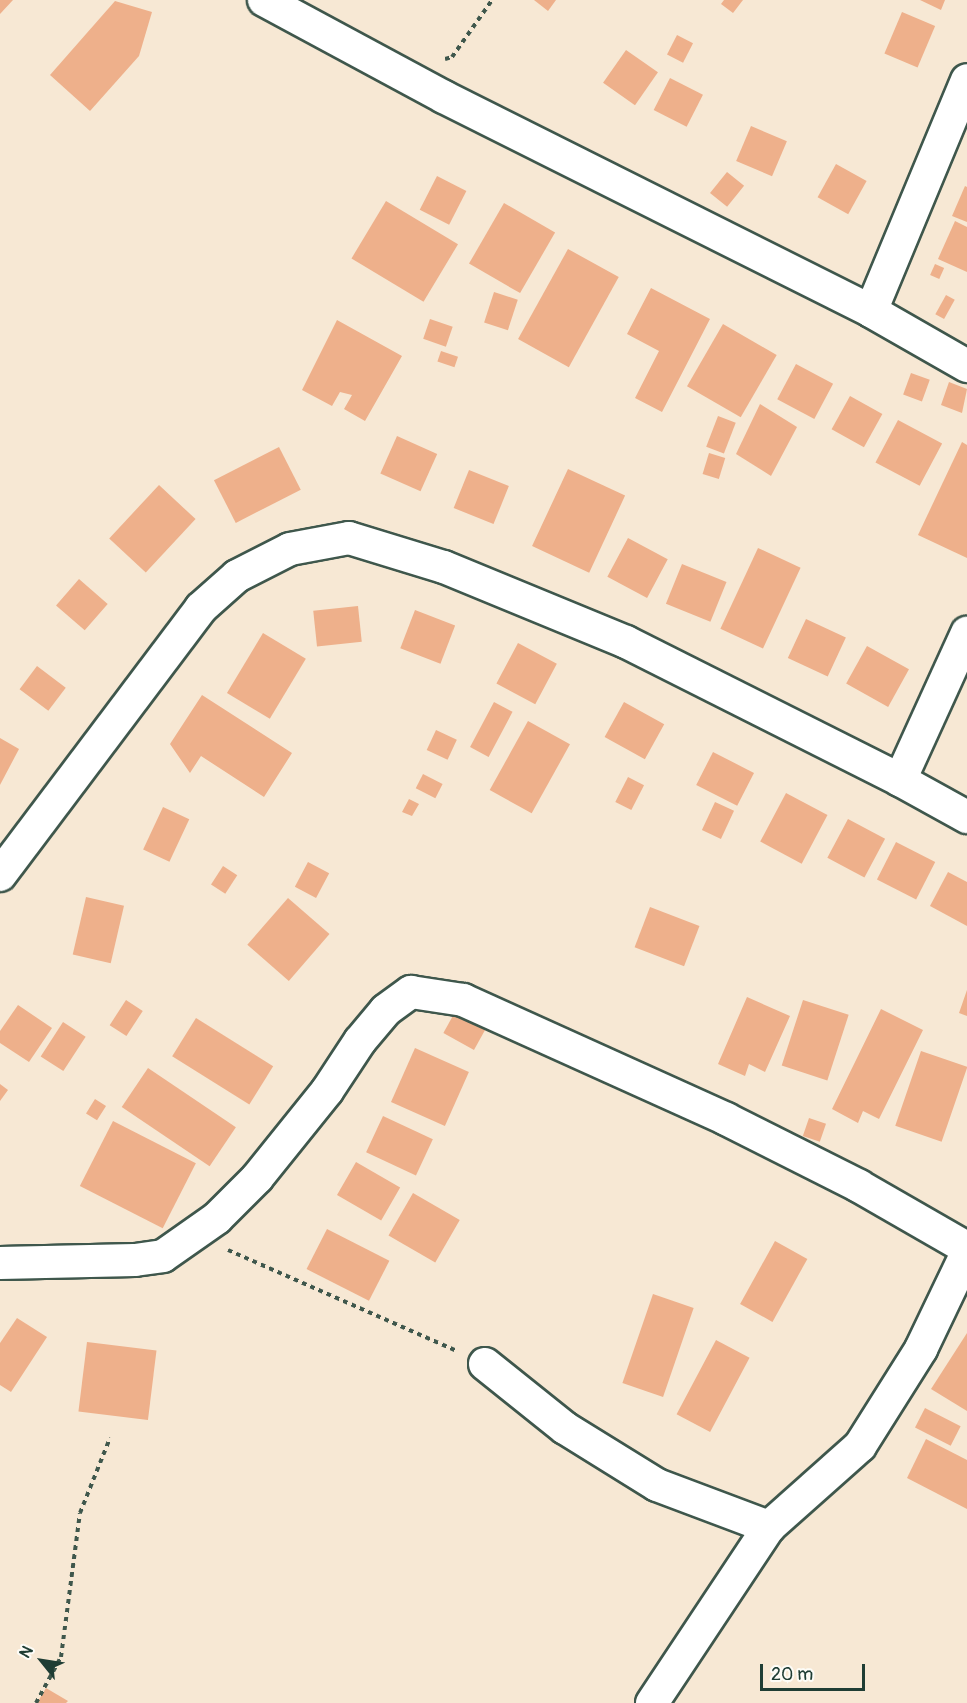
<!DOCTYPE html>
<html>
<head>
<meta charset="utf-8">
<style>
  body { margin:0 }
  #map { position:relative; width:967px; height:1703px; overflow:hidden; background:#f7e8d4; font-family:Pangolin,sans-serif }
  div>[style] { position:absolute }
  .building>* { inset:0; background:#eeb08b; transform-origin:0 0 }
  .path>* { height:4px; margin-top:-2px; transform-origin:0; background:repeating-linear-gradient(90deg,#3f574c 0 4.5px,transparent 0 9px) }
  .roads { filter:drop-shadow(2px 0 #3f574c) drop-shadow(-2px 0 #3f574c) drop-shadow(0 2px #3f574c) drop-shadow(0 -2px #3f574c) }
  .street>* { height:32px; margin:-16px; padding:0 16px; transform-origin:16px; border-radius:16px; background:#fff }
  span { translate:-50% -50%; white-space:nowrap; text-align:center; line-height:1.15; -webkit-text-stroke:5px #fdfcf7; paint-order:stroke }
  .north { position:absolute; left:12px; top:1631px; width:60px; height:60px; -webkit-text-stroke:4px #fdfcf7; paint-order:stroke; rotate:300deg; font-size:16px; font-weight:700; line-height:24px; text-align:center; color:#1f3d34 }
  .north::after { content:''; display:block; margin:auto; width:21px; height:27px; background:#1f3d34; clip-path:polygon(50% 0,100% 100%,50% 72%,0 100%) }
  .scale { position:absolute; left:760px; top:1664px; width:105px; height:27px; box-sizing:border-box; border:3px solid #1f3d34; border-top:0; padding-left:8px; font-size:18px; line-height:21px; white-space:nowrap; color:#1f3d34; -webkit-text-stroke:4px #fdfcf7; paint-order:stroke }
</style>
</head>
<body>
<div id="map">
  <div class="building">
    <i style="clip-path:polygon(0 0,13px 0,0 14px)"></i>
    <i style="clip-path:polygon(534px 0,556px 0,548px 11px)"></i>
    <i style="clip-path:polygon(724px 0,743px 0,733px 13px,721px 4px)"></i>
    <i style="clip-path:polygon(920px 0,945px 0,941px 10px)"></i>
    <i style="clip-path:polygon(115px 1px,152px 12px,139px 56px,90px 111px,50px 75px)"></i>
    <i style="left:902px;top:12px;width:36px;height:45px;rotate:23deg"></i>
    <i style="left:677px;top:35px;width:18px;height:22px;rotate:27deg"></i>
    <i style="left:626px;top:50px;width:39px;height:40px;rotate:35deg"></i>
    <i style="left:670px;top:78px;width:37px;height:36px;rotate:27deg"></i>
    <i style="left:751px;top:126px;width:39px;height:38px;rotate:23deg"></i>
    <i style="left:836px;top:164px;width:35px;height:38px;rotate:29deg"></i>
    <i style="left:727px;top:172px;width:22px;height:27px;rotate:39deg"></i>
    <i style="left:437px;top:176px;width:33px;height:38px;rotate:27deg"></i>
    <i style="clip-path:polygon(965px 186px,967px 187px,967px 222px,952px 216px)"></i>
    <i style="left:386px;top:201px;width:84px;height:67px;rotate:31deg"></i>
    <i style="left:504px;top:203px;width:59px;height:70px;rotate:30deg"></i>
    <i style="clip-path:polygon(955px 221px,967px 227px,967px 272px,938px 259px)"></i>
    <i style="left:568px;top:249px;width:58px;height:103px;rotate:29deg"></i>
    <i style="left:935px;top:264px;width:10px;height:12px;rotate:24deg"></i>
    <i style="clip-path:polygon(651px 288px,710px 319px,662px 412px,635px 398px,659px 351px,627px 334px)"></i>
    <i style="left:494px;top:292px;width:25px;height:32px;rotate:18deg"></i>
    <i style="left:946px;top:295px;width:10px;height:22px;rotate:29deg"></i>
    <i style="left:430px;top:319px;width:24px;height:21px;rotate:19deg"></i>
    <i style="clip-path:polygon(337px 320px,402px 356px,365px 421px,344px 409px,352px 395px,340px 392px,332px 406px,302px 390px)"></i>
    <i style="left:723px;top:324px;width:62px;height:72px;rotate:30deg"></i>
    <i style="left:441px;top:351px;width:18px;height:11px;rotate:19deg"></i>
    <i style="left:796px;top:364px;width:42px;height:40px;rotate:28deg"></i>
    <i style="left:911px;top:373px;width:20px;height:23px;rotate:20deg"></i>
    <i style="clip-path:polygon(949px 382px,967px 389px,962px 413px,941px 405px)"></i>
    <i style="left:850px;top:396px;width:37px;height:38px;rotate:29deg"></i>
    <i style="clip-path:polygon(760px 404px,797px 427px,771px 476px,736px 454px)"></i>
    <i style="left:718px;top:416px;width:19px;height:33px;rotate:21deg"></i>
    <i style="left:898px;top:420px;width:50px;height:48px;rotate:28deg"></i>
    <i style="left:397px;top:436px;width:44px;height:41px;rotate:24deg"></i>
    <i style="clip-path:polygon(962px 442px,967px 445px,967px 558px,918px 535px)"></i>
    <i style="left:279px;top:447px;width:48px;height:73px;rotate:63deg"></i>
    <i style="left:709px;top:453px;width:17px;height:22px;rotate:17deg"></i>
    <i style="left:568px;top:469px;width:63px;height:85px;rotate:25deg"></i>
    <i style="left:469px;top:470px;width:43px;height:41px;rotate:22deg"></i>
    <i style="left:159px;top:485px;width:50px;height:73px;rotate:43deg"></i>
    <i style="left:628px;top:538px;width:45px;height:44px;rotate:28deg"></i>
    <i style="left:758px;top:548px;width:47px;height:89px;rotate:25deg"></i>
    <i style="left:682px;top:564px;width:48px;height:43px;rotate:22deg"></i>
    <i style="left:79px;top:579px;width:38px;height:35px;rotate:41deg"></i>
    <i style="left:358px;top:606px;width:36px;height:45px;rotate:84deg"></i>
    <i style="left:415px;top:610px;width:43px;height:41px;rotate:21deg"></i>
    <i style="left:806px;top:619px;width:44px;height:43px;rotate:25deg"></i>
    <i style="left:263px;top:633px;width:50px;height:70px;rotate:31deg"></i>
    <i style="left:518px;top:643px;width:44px;height:46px;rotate:28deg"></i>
    <i style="left:867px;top:646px;width:48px;height:43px;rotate:29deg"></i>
    <i style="left:37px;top:666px;width:36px;height:29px;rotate:37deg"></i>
    <i style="clip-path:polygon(202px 695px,292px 753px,264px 797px,201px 756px,190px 773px,170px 744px)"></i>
    <i style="left:494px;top:702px;width:21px;height:51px;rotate:28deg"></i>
    <i style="left:624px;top:702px;width:46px;height:40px;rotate:29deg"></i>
    <i style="left:528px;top:721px;width:48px;height:79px;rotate:29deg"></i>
    <i style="left:436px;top:730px;width:23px;height:22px;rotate:25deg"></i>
    <i style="clip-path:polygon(0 738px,19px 749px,0 785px)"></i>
    <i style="left:713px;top:752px;width:46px;height:37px;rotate:27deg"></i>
    <i style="left:423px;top:774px;width:22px;height:16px;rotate:27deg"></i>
    <i style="left:628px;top:777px;width:18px;height:28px;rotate:27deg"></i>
    <i style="left:786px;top:793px;width:47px;height:55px;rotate:28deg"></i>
    <i style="clip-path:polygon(409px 799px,419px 804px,412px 816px,402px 812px)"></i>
    <i style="left:715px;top:802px;width:21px;height:31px;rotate:25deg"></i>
    <i style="left:163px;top:807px;width:29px;height:47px;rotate:25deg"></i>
    <i style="left:848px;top:819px;width:42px;height:44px;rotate:28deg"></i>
    <i style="left:896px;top:842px;width:44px;height:42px;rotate:27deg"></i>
    <i style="left:308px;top:862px;width:24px;height:28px;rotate:28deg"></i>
    <i style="left:223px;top:866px;width:17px;height:22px;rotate:33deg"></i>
    <i style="clip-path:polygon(948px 872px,967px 882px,967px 926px,930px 906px)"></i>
    <i style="left:86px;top:897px;width:39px;height:59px;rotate:13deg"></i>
    <i style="left:288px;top:898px;width:55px;height:62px;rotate:41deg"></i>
    <i style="left:650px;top:907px;width:53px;height:43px;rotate:21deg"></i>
    <i style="clip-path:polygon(967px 990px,967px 1016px,959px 1013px)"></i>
    <i style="clip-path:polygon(747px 997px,790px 1016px,765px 1072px,749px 1064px,745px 1076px,718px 1064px)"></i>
    <i style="left:126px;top:1000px;width:20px;height:30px;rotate:33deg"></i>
    <i style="left:803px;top:1000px;width:48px;height:69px;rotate:18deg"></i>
    <i style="clip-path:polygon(18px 1005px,52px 1028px,29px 1062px,0 1043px,0 1031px)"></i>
    <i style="clip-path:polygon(881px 1009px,923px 1030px,879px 1119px,863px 1111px,858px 1123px,832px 1109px)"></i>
    <i style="left:455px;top:1012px;width:35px;height:24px;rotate:29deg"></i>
    <i style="left:196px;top:1018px;width:91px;height:45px;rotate:32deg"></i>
    <i style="left:63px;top:1022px;width:27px;height:41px;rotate:33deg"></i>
    <i style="left:415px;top:1048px;width:59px;height:59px;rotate:24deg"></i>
    <i style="left:921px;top:1051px;width:49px;height:79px;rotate:19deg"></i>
    <i style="left:148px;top:1068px;width:106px;height:47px;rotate:34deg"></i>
    <i style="clip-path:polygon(0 1084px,8px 1090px,0 1101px)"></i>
    <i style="left:95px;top:1099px;width:13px;height:17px;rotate:32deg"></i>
    <i style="left:383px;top:1116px;width:55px;height:40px;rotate:25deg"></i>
    <i style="left:809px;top:1118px;width:18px;height:19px;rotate:19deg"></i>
    <i style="left:113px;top:1121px;width:93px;height:73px;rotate:27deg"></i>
    <i style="left:356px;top:1162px;width:51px;height:38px;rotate:30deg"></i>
    <i style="left:413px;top:1193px;width:54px;height:49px;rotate:30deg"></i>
    <i style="left:327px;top:1229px;width:70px;height:45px;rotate:27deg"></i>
    <i style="left:775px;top:1241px;width:37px;height:72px;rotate:29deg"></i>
    <i style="left:653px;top:1294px;width:43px;height:94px;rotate:19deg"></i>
    <i style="clip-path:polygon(17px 1318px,47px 1337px,11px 1392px,0 1385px,0 1343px)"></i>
    <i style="clip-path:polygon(967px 1333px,967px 1411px,931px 1389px)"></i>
    <i style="left:716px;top:1340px;width:38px;height:84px;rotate:28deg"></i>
    <i style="left:87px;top:1342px;width:70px;height:70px;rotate:7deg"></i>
    <i style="left:925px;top:1408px;width:40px;height:22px;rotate:27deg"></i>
    <i style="clip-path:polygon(926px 1439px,967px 1460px,967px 1509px,907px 1478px)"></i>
    <i style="clip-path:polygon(46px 1688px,68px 1701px,66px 1703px,37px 1703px)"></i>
  </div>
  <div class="path">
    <i style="left:445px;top:59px;width:7px;rotate:-16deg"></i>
    <i style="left:452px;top:57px;width:70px;rotate:-54.9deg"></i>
    <i style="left:228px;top:1250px;width:248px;rotate:23.8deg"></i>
    <i style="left:36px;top:1703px;width:52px;rotate:-61.5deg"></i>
    <i style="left:61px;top:1657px;width:145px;rotate:-82.5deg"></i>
    <i style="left:80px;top:1513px;width:81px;rotate:-68.2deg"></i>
  </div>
  <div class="roads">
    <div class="street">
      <i style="left:264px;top:0;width:204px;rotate:28.3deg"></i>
      <i style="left:444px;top:97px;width:478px;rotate:26.6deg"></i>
      <i style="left:871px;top:311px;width:111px;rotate:29.8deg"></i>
      <i style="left:871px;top:311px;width:250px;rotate:-67.4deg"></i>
      <i style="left:900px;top:780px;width:162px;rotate:-65.5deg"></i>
      <i style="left:0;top:875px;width:334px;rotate:-53deg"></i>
      <i style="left:201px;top:608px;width:48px;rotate:-41.6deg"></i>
      <i style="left:237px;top:576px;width:59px;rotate:-27deg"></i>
      <i style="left:290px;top:549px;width:60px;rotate:-10.6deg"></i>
      <i style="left:349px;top:538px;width:99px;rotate:17deg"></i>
      <i style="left:444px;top:567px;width:197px;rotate:22.4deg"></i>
      <i style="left:626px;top:642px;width:307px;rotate:26.7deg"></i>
      <i style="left:900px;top:780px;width:77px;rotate:28.9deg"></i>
      <i style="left:0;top:1263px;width:135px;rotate:-1.3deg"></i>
      <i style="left:135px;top:1260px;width:28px;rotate:-8deg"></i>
      <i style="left:163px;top:1256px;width:66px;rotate:-35.1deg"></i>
      <i style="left:217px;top:1218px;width:57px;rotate:-45deg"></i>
      <i style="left:257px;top:1178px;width:112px;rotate:-51.2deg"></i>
      <i style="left:327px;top:1091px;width:60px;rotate:-56.6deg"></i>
      <i style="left:360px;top:1041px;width:40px;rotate:-50deg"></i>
      <i style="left:386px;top:1010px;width:31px;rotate:-36deg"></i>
      <i style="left:411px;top:992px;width:53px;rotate:8.7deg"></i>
      <i style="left:463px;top:1000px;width:289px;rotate:24.3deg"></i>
      <i style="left:726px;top:1119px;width:149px;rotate:26.7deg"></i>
      <i style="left:859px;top:1186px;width:125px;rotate:29.9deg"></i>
      <i style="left:485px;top:1364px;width:102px;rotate:38.7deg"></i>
      <i style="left:565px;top:1428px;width:108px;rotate:31.8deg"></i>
      <i style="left:657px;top:1485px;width:120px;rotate:20.6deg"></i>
      <i style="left:652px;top:1703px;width:211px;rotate:-56.4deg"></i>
      <i style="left:769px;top:1527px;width:122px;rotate:-41.7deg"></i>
      <i style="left:860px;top:1446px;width:115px;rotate:-57.8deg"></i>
      <i style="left:921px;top:1349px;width:106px;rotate:-64.4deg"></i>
    </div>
  </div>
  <div class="north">N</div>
  <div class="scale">20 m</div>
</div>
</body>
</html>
